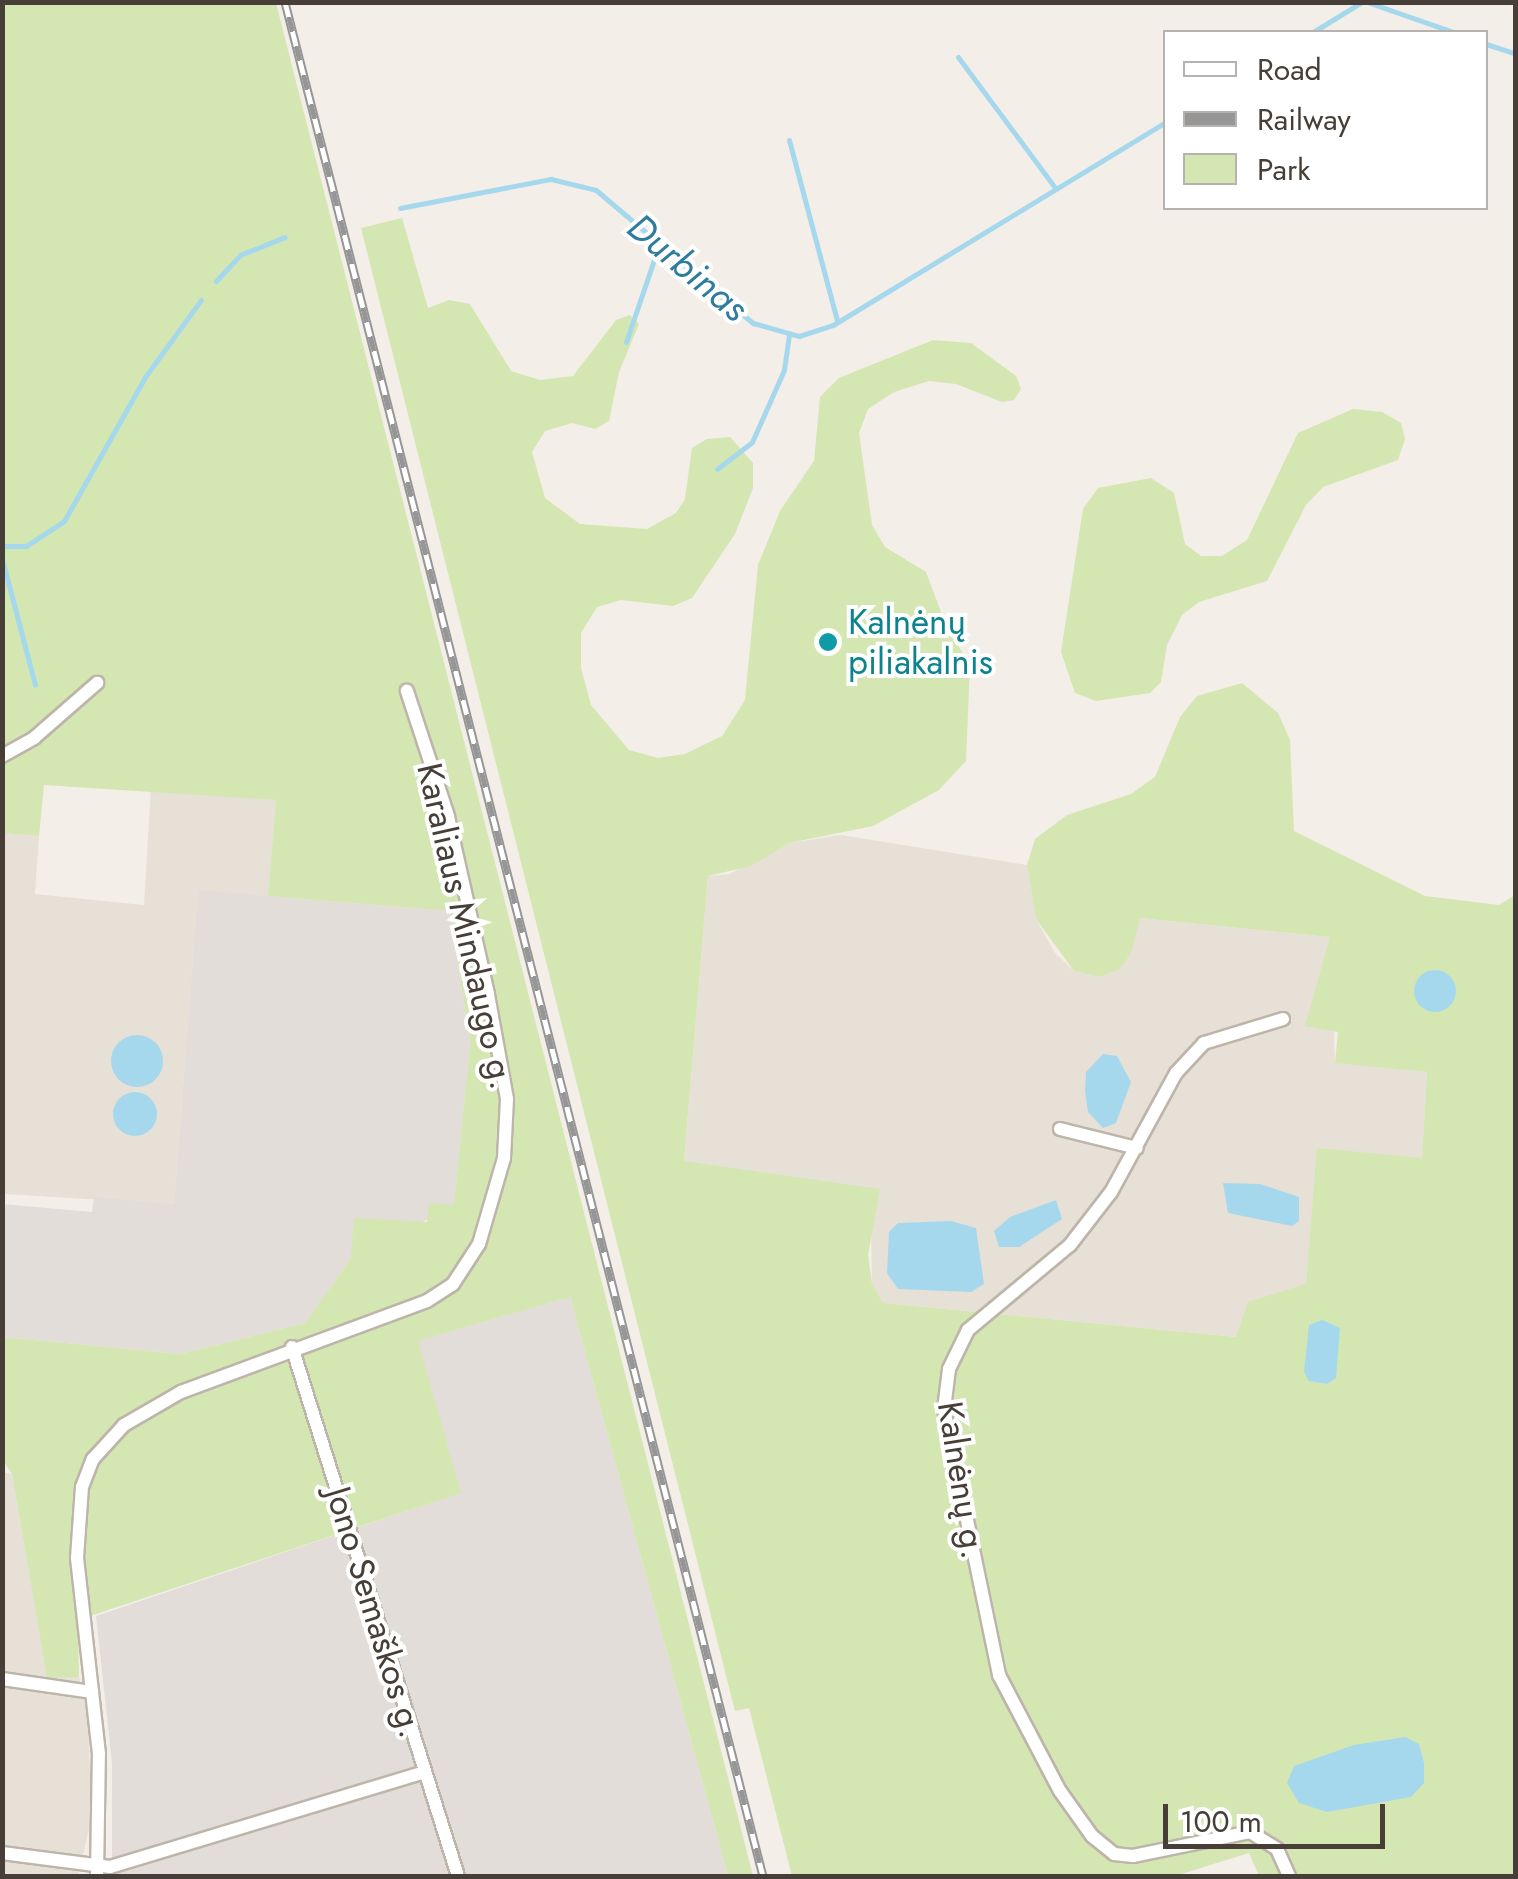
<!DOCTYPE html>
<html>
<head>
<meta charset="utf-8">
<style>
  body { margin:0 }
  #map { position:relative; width:1518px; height:1879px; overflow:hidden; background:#f3eee8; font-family:Jost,sans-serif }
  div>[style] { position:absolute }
  .residential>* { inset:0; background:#e7e0d6 }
  .industrial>* { inset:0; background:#e2ddd9 }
  .green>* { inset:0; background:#d4e6b2 }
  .water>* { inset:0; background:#a6d8ed }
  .round { border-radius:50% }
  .stream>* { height:5px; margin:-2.5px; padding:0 2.5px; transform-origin:2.5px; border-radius:2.5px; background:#a6d8ed }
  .roads { filter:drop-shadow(2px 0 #beb5aa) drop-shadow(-2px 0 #beb5aa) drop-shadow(0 2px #beb5aa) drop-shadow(0 -2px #beb5aa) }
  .minor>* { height:12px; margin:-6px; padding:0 6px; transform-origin:6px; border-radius:6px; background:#fff }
  .rail>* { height:9px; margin-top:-4.5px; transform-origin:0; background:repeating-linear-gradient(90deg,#fff 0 15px,#969696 0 30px); box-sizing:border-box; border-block:2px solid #969696 }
  .dots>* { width:28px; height:28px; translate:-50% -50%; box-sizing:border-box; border:5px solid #fff; border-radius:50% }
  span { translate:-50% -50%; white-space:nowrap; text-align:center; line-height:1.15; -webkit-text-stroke:8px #fff; paint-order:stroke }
  .culture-label { font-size:35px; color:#0d838f }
  .left { translate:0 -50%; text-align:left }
  .street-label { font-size:35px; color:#463e37 }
  .water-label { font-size:38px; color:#307c9e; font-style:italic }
  .frame { position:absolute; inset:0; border:5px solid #463e37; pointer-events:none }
  .legend { position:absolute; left:1163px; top:30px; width:325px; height:180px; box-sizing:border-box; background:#fff; border:2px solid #b5b2af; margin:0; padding:12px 18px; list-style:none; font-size:30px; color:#463e37 }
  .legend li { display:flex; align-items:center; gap:20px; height:50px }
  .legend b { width:50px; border:2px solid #b5b2af }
  .scale { position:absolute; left:1163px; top:1804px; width:222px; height:45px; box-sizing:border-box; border:5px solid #463e37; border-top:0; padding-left:12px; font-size:30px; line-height:35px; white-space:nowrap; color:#463e37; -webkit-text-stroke:8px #fff; paint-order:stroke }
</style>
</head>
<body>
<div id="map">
  <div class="residential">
    <i style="clip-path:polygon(151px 787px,276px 800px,268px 896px,198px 891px,174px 1204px,3px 1194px,3px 833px,39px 836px,35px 894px,144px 905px)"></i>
    <i style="clip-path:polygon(841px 835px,1027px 865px,1036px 919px,1055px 953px,1074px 971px,1100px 977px,1120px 969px,1140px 918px,1330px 937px,1335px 1062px,1427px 1072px,1422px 1158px,1309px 1253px,1306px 1284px,1237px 1337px,883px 1303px,872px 1283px,871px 1219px,684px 1162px,708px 876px,729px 874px,789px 843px)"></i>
    <i style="clip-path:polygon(2px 1472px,12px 1474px,47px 1677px,79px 1677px,87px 1702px,92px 1816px,78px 1876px,3px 1876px)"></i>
  </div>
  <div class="industrial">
    <i style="clip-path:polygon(198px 890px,450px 911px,470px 1043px,454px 1206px,351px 1258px,305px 1323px,180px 1354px,3px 1337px,2px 1204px,92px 1212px,94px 1197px,174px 1204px)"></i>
    <i style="clip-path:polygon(570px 1297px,728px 1876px,112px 1876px,112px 1763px,96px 1616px,460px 1493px,417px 1341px)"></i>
  </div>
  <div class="green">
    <i style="clip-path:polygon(3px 3px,276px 3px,753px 1876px,728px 1876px,570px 1297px,418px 1341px,461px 1493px,78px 1620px,79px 1677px,47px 1678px,12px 1474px,3px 1461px,3px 1337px,180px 1354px,305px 1323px,351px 1258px,354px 1218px,427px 1222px,429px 1203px,454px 1205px,470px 1043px,450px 911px,268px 896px,276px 800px,44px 785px,39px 836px,3px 833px)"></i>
    <i style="clip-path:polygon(402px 218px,428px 308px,449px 300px,470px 304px,511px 371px,540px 380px,573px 376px,616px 320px,630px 315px,639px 324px,619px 372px,609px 421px,595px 429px,572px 423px,545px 431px,532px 452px,545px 498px,580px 524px,647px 529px,676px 513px,685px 499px,692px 448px,707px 439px,730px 437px,753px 463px,753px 488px,735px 534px,692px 598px,673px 606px,621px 600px,597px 607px,581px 633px,581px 668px,591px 705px,629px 750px,658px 758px,685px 754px,722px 736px,745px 700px,758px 565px,780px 511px,814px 461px,820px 397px,839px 378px,933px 340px,971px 343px,1016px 376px,1021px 389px,1014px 400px,1002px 402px,956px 384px,929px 381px,894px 392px,868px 409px,859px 433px,872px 525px,885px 547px,926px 572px,947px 628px,970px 664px,966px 761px,939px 790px,873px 826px,789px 843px,751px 866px,708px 876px,684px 1161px,880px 1189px,868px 1255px,872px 1283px,883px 1303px,1236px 1337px,1248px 1302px,1306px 1284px,1317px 1148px,1422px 1158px,1427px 1072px,1335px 1063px,1338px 1032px,1305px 1026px,1330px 937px,1140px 918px,1131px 953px,1120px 969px,1100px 977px,1074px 971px,1036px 919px,1027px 865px,1035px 839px,1067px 815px,1131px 794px,1155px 777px,1180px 717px,1197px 696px,1242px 683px,1278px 713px,1290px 740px,1294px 831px,1425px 896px,1499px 905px,1515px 895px,1515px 1876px,1259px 1876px,1249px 1853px,1175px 1876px,792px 1876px,749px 1708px,735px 1711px,361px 228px)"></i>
    <i style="clip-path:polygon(1353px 409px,1382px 412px,1401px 423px,1405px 439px,1398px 460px,1323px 487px,1306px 505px,1267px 581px,1199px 602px,1182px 615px,1167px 645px,1161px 682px,1150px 693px,1096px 701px,1075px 693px,1061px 652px,1083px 509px,1098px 488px,1151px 478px,1174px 493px,1185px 544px,1201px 556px,1222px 556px,1247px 540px,1298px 433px)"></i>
  </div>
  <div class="water">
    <i class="round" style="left:1414px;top:970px;width:42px;height:42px"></i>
    <i class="round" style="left:111px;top:1035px;width:52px;height:52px"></i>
    <i style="clip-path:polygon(1103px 1054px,1117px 1056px,1131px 1082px,1116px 1123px,1103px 1128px,1088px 1112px,1085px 1091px,1086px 1072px)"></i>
    <i class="round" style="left:113px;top:1092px;width:44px;height:44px"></i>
    <i style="clip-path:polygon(1223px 1183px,1260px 1184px,1299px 1197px,1299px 1221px,1292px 1226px,1228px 1213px)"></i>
    <i style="clip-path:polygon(1056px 1200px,1062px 1219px,1019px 1247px,999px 1247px,994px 1231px,1010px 1217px)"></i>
    <i style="clip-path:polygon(951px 1221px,976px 1228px,984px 1284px,971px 1292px,898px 1289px,887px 1273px,889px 1232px,898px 1223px)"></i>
    <i style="clip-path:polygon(1322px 1320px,1340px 1328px,1336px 1378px,1327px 1384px,1309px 1381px,1304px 1372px,1309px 1325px)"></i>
    <i style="clip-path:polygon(1405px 1737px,1419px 1744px,1424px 1763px,1424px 1783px,1411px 1797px,1327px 1812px,1299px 1803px,1287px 1783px,1294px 1766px,1354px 1745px)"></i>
  </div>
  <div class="stream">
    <i style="left:1367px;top:2px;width:91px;rotate:19.2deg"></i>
    <i style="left:1313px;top:32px;width:57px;rotate:-31.5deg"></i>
    <i style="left:1486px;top:44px;width:32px;rotate:18deg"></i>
    <i style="left:958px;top:57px;width:164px;rotate:53.4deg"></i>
    <i style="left:789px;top:140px;width:186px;rotate:75.1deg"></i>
    <i style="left:400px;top:208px;width:154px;rotate:-10.9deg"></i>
    <i style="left:551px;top:179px;width:46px;rotate:13.7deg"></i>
    <i style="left:596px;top:190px;width:206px;rotate:40.3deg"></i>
    <i style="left:753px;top:323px;width:48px;rotate:15.8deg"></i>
    <i style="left:799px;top:336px;width:36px;rotate:-18deg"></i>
    <i style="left:833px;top:325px;width:390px;rotate:-31.4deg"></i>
    <i style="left:216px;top:281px;width:35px;rotate:-47deg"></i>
    <i style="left:240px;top:255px;width:48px;rotate:-21.8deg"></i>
    <i style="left:626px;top:342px;width:102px;rotate:-71.2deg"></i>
    <i style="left:717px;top:469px;width:44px;rotate:-37.6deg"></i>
    <i style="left:752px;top:442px;width:79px;rotate:-66deg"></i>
    <i style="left:784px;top:370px;width:37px;rotate:-82deg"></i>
    <i style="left:2px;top:546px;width:24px"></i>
    <i style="left:26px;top:546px;width:45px;rotate:-33.3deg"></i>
    <i style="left:64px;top:521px;width:165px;rotate:-60.6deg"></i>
    <i style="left:145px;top:377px;width:95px;rotate:-54deg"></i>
    <i style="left:2px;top:559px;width:130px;rotate:75.3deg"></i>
  </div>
  <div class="roads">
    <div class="minor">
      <i style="left:2px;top:756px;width:37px;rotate:-29deg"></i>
      <i style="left:34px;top:738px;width:84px;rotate:-41.1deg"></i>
      <i style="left:1283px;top:1019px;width:83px;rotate:163.1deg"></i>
      <i style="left:1204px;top:1043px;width:41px;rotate:133deg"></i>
      <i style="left:1176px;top:1073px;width:136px;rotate:118.6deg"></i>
      <i style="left:1111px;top:1192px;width:67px;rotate:127.7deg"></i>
      <i style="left:1070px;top:1245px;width:133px;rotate:140.2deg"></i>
      <i style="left:968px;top:1330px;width:43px;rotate:116deg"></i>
      <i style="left:949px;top:1369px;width:40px;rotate:97.1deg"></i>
      <i style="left:944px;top:1409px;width:272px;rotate:78.3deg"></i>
      <i style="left:999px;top:1675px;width:131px;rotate:62.3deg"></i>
      <i style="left:1060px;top:1791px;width:55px;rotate:54.6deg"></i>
      <i style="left:1092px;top:1836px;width:28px;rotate:39deg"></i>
      <i style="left:1114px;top:1854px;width:19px;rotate:6deg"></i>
      <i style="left:1133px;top:1856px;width:119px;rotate:-11.6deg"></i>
      <i style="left:1250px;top:1832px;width:32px;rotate:32deg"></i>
      <i style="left:1277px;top:1849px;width:30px;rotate:66deg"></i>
      <i style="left:1060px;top:1129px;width:79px;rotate:13.9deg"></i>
      <i style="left:292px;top:1347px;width:554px;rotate:72.58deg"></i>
      <i style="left:2px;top:1679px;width:91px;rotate:8.2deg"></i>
      <i style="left:2px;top:1853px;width:109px;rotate:7.4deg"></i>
      <i style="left:110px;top:1867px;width:329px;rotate:-16.8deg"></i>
      <i style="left:97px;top:1876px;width:122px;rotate:-89.1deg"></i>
      <i style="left:99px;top:1754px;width:197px;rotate:-96.4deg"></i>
      <i style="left:77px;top:1558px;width:71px;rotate:-86deg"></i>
      <i style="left:82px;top:1487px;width:30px;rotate:-69deg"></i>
      <i style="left:93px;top:1459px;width:46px;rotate:-47.6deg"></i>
      <i style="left:124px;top:1425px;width:66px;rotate:-30.1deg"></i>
      <i style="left:181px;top:1392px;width:262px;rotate:-20.3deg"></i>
      <i style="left:427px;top:1301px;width:31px;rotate:-33deg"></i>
      <i style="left:453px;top:1284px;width:48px;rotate:-57deg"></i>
      <i style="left:479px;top:1244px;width:90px;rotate:-73.8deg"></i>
      <i style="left:504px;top:1158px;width:59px;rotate:-87.1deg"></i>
      <i style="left:507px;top:1099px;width:107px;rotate:-100.3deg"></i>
      <i style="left:488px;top:994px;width:182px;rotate:-102.7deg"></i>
      <i style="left:448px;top:816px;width:132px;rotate:-108.2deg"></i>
    </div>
  </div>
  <div class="rail">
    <i style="left:285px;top:2px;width:1934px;rotate:75.69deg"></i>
  </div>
  <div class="dots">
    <i style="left:828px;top:642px;background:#0f9aa8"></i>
  </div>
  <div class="culture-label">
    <span class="left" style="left:848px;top:642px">Kalnėnų<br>piliakalnis</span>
  </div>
  <div class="street-label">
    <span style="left:466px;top:926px;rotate:77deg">Karaliaus Mindaugo g.</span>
    <span style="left:962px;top:1480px;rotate:81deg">Kalnėnų g.</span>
    <span style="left:375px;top:1612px;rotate:73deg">Jono Semaškos g.</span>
  </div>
  <div class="water-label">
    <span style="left:688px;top:267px;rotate:40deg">Durbinas</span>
  </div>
  <div class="frame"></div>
  <ul class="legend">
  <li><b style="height:12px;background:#fff"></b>Road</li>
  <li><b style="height:12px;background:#969696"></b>Railway</li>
  <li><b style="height:28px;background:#d4e6b2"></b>Park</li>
  </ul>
  <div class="scale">100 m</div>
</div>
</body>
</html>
